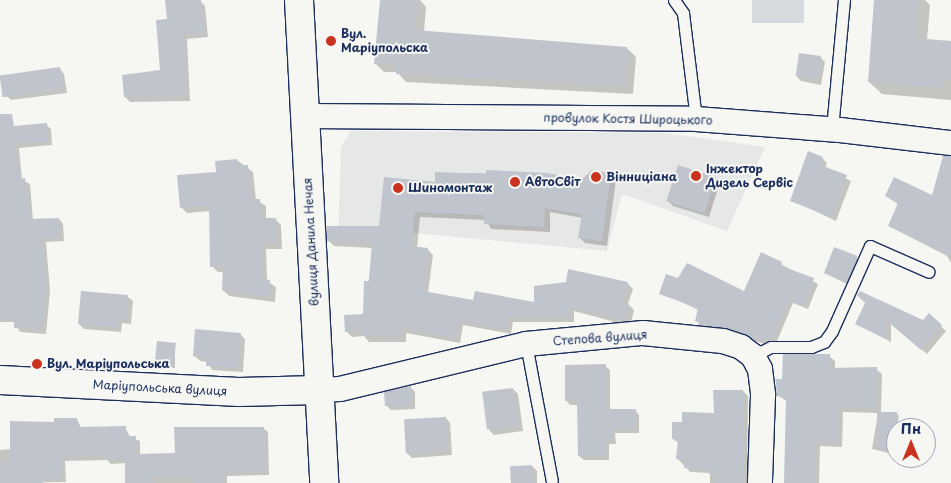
<!DOCTYPE html>
<html>
<head>
<meta charset="utf-8">
<style>
  body { margin:0 }
  #map { position:relative; width:951px; height:483px; overflow:hidden; background:#f6f6f2; font-family:"Playpen Sans",sans-serif }
  div>[style] { position:absolute }
  .built>* { inset:0; background:#e6e7e7 }
  .green>* { inset:0; background:#d6d9dd; transform-origin:0 0 }
  .shadow>* { inset:0; background:#0003 }
  .building>* { inset:0; background:#c0c4cd; transform-origin:0 0 }
  .roads { filter:drop-shadow(1px 0 #1b2f5e) drop-shadow(-1px 0 #1b2f5e) drop-shadow(0 1px #1b2f5e) drop-shadow(0 -1px #1b2f5e) }
  .lane>* { height:11px; margin:-5.5px; padding:0 5.5px; transform-origin:5.5px; border-radius:5.5px; background:#f6f6f2 }
  .street>* { height:24px; margin:-12px; padding:0 12px; transform-origin:12px; border-radius:12px; background:#f6f6f2 }
  .secondary>* { height:28px; margin:-14px; padding:0 14px; transform-origin:14px; border-radius:14px; background:#f6f6f2 }
  .dots>* { width:14px; height:14px; translate:-50% -50%; box-sizing:border-box; border:2px solid #f6f6f2; border-radius:50% }
  span { translate:-50% -50%; white-space:nowrap; text-align:center; line-height:1.15; -webkit-text-stroke:4px #f6f6f2; paint-order:stroke }
  .poi-label { font-size:12px; color:#1b2f5e; font-weight:700 }
  .left { translate:0 -50%; text-align:left }
  .street-label { font-size:12px; color:#1b2f5e }
  .north { position:absolute; left:886px; top:418px; width:50px; height:50px; box-sizing:border-box; background:#f6f6f2; border:1px solid #9ea6b7; border-radius:50%; rotate:0deg; font-size:14px; font-weight:700; line-height:20px; text-align:center; color:#1b2f5e }
  .north::after { content:''; display:block; margin:auto; width:18px; height:22px; background:#c8321e; clip-path:polygon(50% 0,100% 100%,50% 72%,0 100%) }
</style>
</head>
<body>
<div id="map">
  <div class="built">
    <i style="clip-path:polygon(351px 131px,664px 133px,765px 147px,727px 231px,622px 194px,607px 251px,414px 233px,338px 235px,341px 147px)"></i>
  </div>
  <div class="green">
    <i style="left:752px;top:0;width:52px;height:23px"></i>
  </div>
  <div class="shadow">
    <i style="clip-path:polygon(381px 0,420px 0,426px 7px,424px 32px,627px 48px,636px 57px,633px 94px,406px 82px,397px 72px,384px 72px,375px 63px)"></i>
    <i style="clip-path:polygon(876px 0,925px 0,930px 5px,927px 40px,951px 42px,951px 100px,882px 94px,869px 82px)"></i>
    <i style="clip-path:polygon(200px 1px,205px 6px,208px 37px,187px 39px,190px 101px,130px 102px,125px 97px,161px 71px)"></i>
    <i style="clip-path:polygon(820px 57px,825px 62px,821px 85px,801px 81px,796px 76px)"></i>
    <i style="clip-path:polygon(60px 69px,64px 74px,67px 93px,11px 100px,6px 95px)"></i>
    <i style="clip-path:polygon(46px 125px,51px 129px,52px 145px,19px 148px,22px 180px,30px 184px,33px 220px,59px 219px,63px 224px,64px 241px,46px 242px,50px 291px,46px 334px,20px 332px,15px 322px,0 322px,0 128px)"></i>
    <i style="clip-path:polygon(822px 158px,827px 163px,825px 168px,851px 181px,836px 221px,792px 200px)"></i>
    <i style="clip-path:polygon(237px 160px,253px 172px,256px 200px,266px 206px,266px 220px,275px 219px,281px 225px,282px 249px,266px 249px,267px 281px,276px 287px,275px 302px,229px 296px,223px 290px,224px 272px,218px 272px,212px 266px,210px 211px,187px 213px,181px 207px,218px 173px)"></i>
    <i style="clip-path:polygon(437px 173px,546px 174px,582px 180px,611px 174px,616px 180px,607px 246px,585px 243px,580px 238px,583px 218px,550px 212px,550px 232px,491px 229px,486px 220px,420px 217px,417px 248px,427px 249px,433px 255px,428px 293px,474px 301px,535px 303px,627px 283px,633px 289px,628px 304px,634px 310px,630px 326px,574px 311px,574px 322px,513px 322px,511px 334px,463px 325px,460px 343px,406px 333px,406px 342px,369px 342px,364px 336px,352px 337px,346px 331px,364px 315px,373px 248px,334px 246px,328px 240px,380px 228px,436px 184px)"></i>
    <i style="clip-path:polygon(715px 178px,720px 182px,709px 217px,673px 206px,668px 201px)"></i>
    <i style="clip-path:polygon(886px 196px,951px 233px,951px 263px,947px 256px,889px 226px,899px 205px)"></i>
    <i style="clip-path:polygon(762px 254px,818px 284px,808px 309px,793px 303px,777px 341px,768px 345px,700px 325px,696px 320px,699px 310px,661px 293px,679px 280px,744px 292px)"></i>
    <i style="clip-path:polygon(856px 257px,861px 262px,851px 286px,825px 273px)"></i>
    <i style="clip-path:polygon(128px 297px,133px 301px,131px 324px,122px 323px,121px 332px,84px 329px,79px 324px)"></i>
    <i style="clip-path:polygon(867px 303px,923px 322px,929px 315px,946px 331px,927px 354px,891px 323px,891px 342px,857px 324px)"></i>
    <i style="clip-path:polygon(240px 334px,245px 339px,243px 372px,212px 370px,208px 362px,200px 361px,195px 356px)"></i>
    <i style="clip-path:polygon(175px 345px,175px 368px,157px 366px,155px 364px)"></i>
    <i style="clip-path:polygon(829px 356px,835px 361px,835px 369px,876px 369px,882px 374px,881px 413px,899px 415px,893px 454px,872px 449px,878px 413px,843px 412px,842px 447px,820px 446px,819px 483px,786px 483px,787px 401px,778px 396px,784px 380px)"></i>
    <i style="clip-path:polygon(605px 366px,610px 370px,610px 410px,635px 410px,639px 415px,639px 433px,615px 433px,616px 444px,609px 444px,609px 460px,584px 460px,579px 456px,578px 405px,570px 405px,566px 400px)"></i>
    <i style="clip-path:polygon(410px 387px,415px 392px,415px 409px,391px 410px,386px 405px)"></i>
    <i style="clip-path:polygon(513px 389px,518px 394px,523px 431px,494px 435px,489px 430px)"></i>
    <i style="clip-path:polygon(743px 391px,748px 396px,747px 483px,710px 483px,710px 473px,690px 472px,678px 459px,679px 443px,673px 439px,683px 423px,715px 414px)"></i>
    <i style="clip-path:polygon(446px 418px,450px 423px,452px 455px,412px 458px,407px 453px)"></i>
    <i style="clip-path:polygon(77px 419px,81px 428px,125px 427px,130px 437px,140px 441px,140px 455px,176px 454px,263px 428px,268px 432px,269px 475px,227px 476px,227px 483px,126px 483px,126px 463px,111px 464px,107px 460px,65px 461px,66px 482px,0 483px,0 450px,11px 449px,55px 423px)"></i>
    <i style="clip-path:polygon(532px 466px,537px 471px,537px 483px,513px 483px)"></i>
  </div>
  <div class="building">
    <i style="clip-path:polygon(165px 0,201px 0,204px 33px,183px 34px,186px 97px,124px 97px,122px 75px,160px 70px,156px 20px,167px 19px)"></i>
    <i style="clip-path:polygon(380px 0,418px 0,415px 30px,627px 47px,625px 86px,396px 74px,396px 64px,374px 64px)"></i>
    <i style="clip-path:polygon(874px 0,918px 0,914px 38px,951px 41px,951px 80px,943px 79px,942px 88px,868px 82px)"></i>
    <i style="left:799px;top:53px;width:22px;height:23px;rotate:8deg"></i>
    <i style="left:60px;top:67px;width:22px;height:61px;rotate:82deg"></i>
    <i style="clip-path:polygon(0 114px,12px 114px,14px 126px,47px 123px,48px 141px,15px 144px,19px 179px,25px 178px,30px 219px,59px 218px,60px 237px,42px 238px,46px 286px,42px 330px,14px 328px,14px 319px,0 318px)"></i>
    <i style="clip-path:polygon(808px 151px,823px 157px,820px 165px,847px 175px,831px 217px,790px 201px)"></i>
    <i style="clip-path:polygon(943px 156px,951px 156px,951px 256px,888px 226px,898px 203px,885px 196px,894px 177px,932px 195px)"></i>
    <i style="clip-path:polygon(237px 159px,238px 165px,248px 165px,251px 199px,260px 199px,261px 218px,276px 218px,276px 243px,261px 244px,262px 279px,270px 280px,269px 297px,222px 290px,223px 266px,210px 267px,209px 205px,180px 208px,177px 175px,216px 172px,215px 161px)"></i>
    <i style="left:678px;top:165px;width:40px;height:38px;rotate:18deg"></i>
    <i style="clip-path:polygon(486px 170px,547px 173px,582px 179px,592px 170px,611px 173px,602px 241px,578px 238px,582px 214px,545px 208px,544px 227px,484px 224px,484px 215px,415px 212px,411px 246px,428px 248px,423px 291px,473px 300px,475px 291px,534px 302px,534px 286px,566px 282px,568px 269px,628px 282px,622px 302px,629px 304px,624px 321px,569px 306px,569px 317px,508px 317px,506px 329px,458px 321px,455px 338px,401px 328px,401px 337px,362px 336px,362px 331px,345px 332px,344px 315px,363px 314px,364px 281px,369px 281px,372px 243px,327px 241px,326px 226px,379px 226px,384px 177px,435px 182px,435px 172px,486px 174px)"></i>
    <i style="left:834px;top:247px;width:25px;height:28px;rotate:21deg"></i>
    <i style="clip-path:polygon(761px 252px,782px 262px,781px 266px,814px 278px,804px 306px,789px 300px,772px 337px,763px 341px,695px 321px,698px 308px,659px 294px,666px 274px,678px 278px,687px 263px,744px 291px)"></i>
    <i style="clip-path:polygon(81px 291px,128px 295px,127px 320px,117px 319px,117px 328px,78px 324px)"></i>
    <i style="clip-path:polygon(860px 291px,923px 320px,929px 313px,942px 325px,921px 350px,886px 320px,886px 339px,855px 324px,865px 303px,857px 295px)"></i>
    <i style="clip-path:polygon(195px 329px,241px 333px,238px 368px,206px 366px,206px 358px,193px 356px)"></i>
    <i style="left:157px;top:341px;width:19px;height:23px;rotate:6deg"></i>
    <i style="clip-path:polygon(783px 354px,830px 354px,830px 368px,877px 367px,876px 408px,838px 407px,837px 442px,815px 441px,815px 483px,784px 483px,786px 396px,777px 396px,776px 384px,776px 379px,782px 379px)"></i>
    <i style="clip-path:polygon(606px 364px,606px 409px,636px 409px,635px 429px,611px 429px,612px 440px,605px 440px,605px 456px,578px 456px,577px 401px,565px 401px,565px 365px)"></i>
    <i style="clip-path:polygon(411px 386px,411px 405px,385px 406px,384px 392px)"></i>
    <i style="left:513px;top:388px;width:38px;height:31px;rotate:83deg"></i>
    <i style="clip-path:polygon(713px 390px,743px 390px,744px 483px,716px 483px,717px 475px,709px 474px,709px 469px,684px 468px,685px 460px,676px 459px,678px 439px,672px 439px,672px 422px,682px 422px,682px 412px,714px 413px)"></i>
    <i style="left:877px;top:412px;width:20px;height:38px"></i>
    <i style="left:446px;top:417px;width:34px;height:42px;rotate:87deg"></i>
    <i style="clip-path:polygon(54px 418px,77px 418px,77px 427px,126px 426px,126px 436px,136px 436px,136px 454px,175px 453px,174px 427px,264px 427px,265px 472px,223px 473px,224px 483px,193px 483px,192px 476px,152px 477px,152px 483px,125px 483px,125px 459px,105px 460px,105px 456px,61px 457px,62px 479px,43px 479px,43px 483px,0 483px,0 461px,10px 461px,10px 421px,54px 422px)"></i>
    <i style="left:532px;top:465px;width:18px;height:22px;rotate:87deg"></i>
  </div>
  <div class="roads">
    <div class="lane">
      <i style="left:674px;top:0;width:16px;rotate:55deg"></i>
      <i style="left:683px;top:13px;width:107px;rotate:83deg"></i>
      <i style="left:832px;top:129px;width:130px;rotate:-84.7deg"></i>
      <i style="left:526px;top:344px;width:139px;rotate:79.3deg"></i>
      <i style="left:753px;top:356px;width:20px;rotate:-27deg"></i>
      <i style="left:771px;top:347px;width:40px"></i>
      <i style="left:811px;top:347px;width:14px;rotate:-21deg"></i>
      <i style="left:824px;top:342px;width:14px;rotate:-54deg"></i>
      <i style="left:832px;top:331px;width:93px;rotate:-65.9deg"></i>
      <i style="left:870px;top:246px;width:64px;rotate:23.8deg"></i>
    </div>
    <div class="street">
      <i style="left:305px;top:116px;width:391px;rotate:0.4deg"></i>
      <i style="left:696px;top:119px;width:144px;rotate:4.4deg"></i>
      <i style="left:840px;top:130px;width:112px;rotate:6.7deg"></i>
      <i style="left:319px;top:390px;width:21px;rotate:-3deg"></i>
      <i style="left:340px;top:389px;width:191px;rotate:-13.6deg"></i>
      <i style="left:526px;top:344px;width:118px;rotate:-5.4deg"></i>
      <i style="left:643px;top:333px;width:80px;rotate:5.7deg"></i>
      <i style="left:723px;top:341px;width:19px;rotate:18deg"></i>
      <i style="left:741px;top:347px;width:15px;rotate:37deg"></i>
      <i style="left:753px;top:356px;width:15px;rotate:62deg"></i>
      <i style="left:760px;top:369px;width:26px;rotate:83deg"></i>
      <i style="left:763px;top:395px;width:88px;rotate:92deg"></i>
    </div>
    <div class="secondary">
      <i style="left:299px;top:0;width:484px;rotate:87deg"></i>
      <i style="left:0;top:380px;width:239px;rotate:2.9deg"></i>
      <i style="left:239px;top:392px;width:80px;rotate:-1.4deg"></i>
    </div>
  </div>
  <div class="dots">
    <i style="left:331px;top:41px;background:#c8321e"></i>
    <i style="left:696px;top:176px;background:#c8321e"></i>
    <i style="left:596px;top:177px;background:#c8321e"></i>
    <i style="left:515px;top:182px;background:#c8321e"></i>
    <i style="left:398px;top:188px;background:#c8321e"></i>
    <i style="left:37px;top:364px;background:#c8321e"></i>
  </div>
  <div class="poi-label">
    <span class="left" style="left:341px;top:41px">Вул.<br>Маріупольска</span>
    <span class="left" style="left:706px;top:176px">Інжектор<br>Дизель Сервіс</span>
    <span class="left" style="left:606px;top:177px">Вінниціана</span>
    <span class="left" style="left:525px;top:182px">АвтоСвіт</span>
    <span class="left" style="left:408px;top:188px">Шиномонтаж</span>
    <span class="left" style="left:47px;top:364px">Вул. Маріупольська</span>
  </div>
  <div class="street-label">
    <span style="left:628px;top:119px;rotate:1deg">провулок Костя Широцького</span>
    <span style="left:311px;top:242px;rotate:-93deg">вулиця Данила Нечая</span>
    <span style="left:600px;top:338px;rotate:-4deg">Степова вулиця</span>
    <span style="left:160px;top:388px;rotate:3deg">Маріупольська вулиця</span>
  </div>
  <div class="north">Пн</div>
</div>
</body>
</html>
